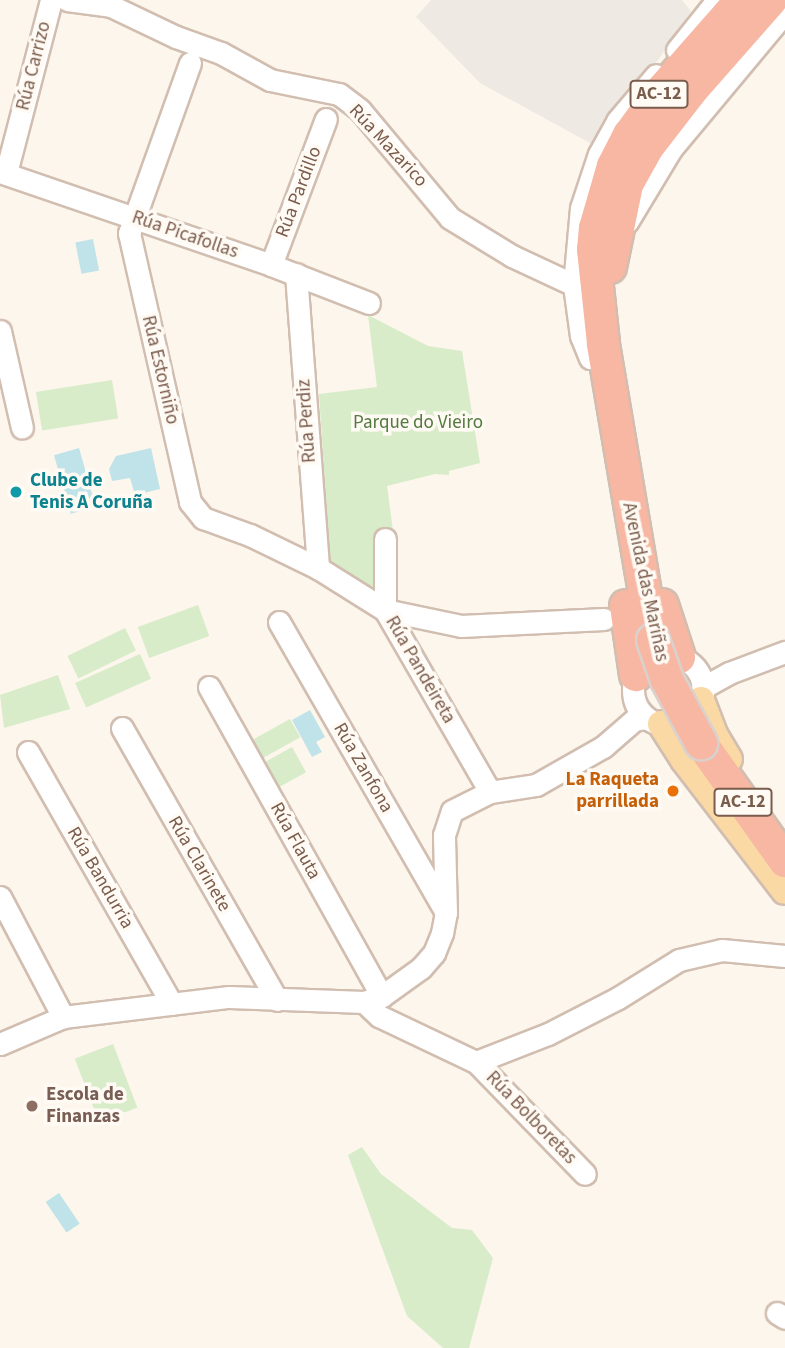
<!DOCTYPE html>
<html>
<head>
<meta charset="utf-8">
<style>
  body { margin:0 }
  #map { position:relative; width:785px; height:1348px; overflow:hidden; background:#fdf6ec; font-family:"Source Sans 3",sans-serif }
  div>[style] { position:absolute }
  .industrial>* { inset:0; background:#efe9e4 }
  .green>* { inset:0; background:#d8ecc9; transform-origin:0 0 }
  .water>* { inset:0; background:#bfe3e8; transform-origin:0 0 }
  .roads { filter:drop-shadow(2px 0 #d1beb0) drop-shadow(-2px 0 #d1beb0) drop-shadow(0 2px #d1beb0) drop-shadow(0 -2px #d1beb0) }
  .minor>* { height:21px; margin:-10.5px; padding:0 10.5px; transform-origin:10.5px; border-radius:10.5px; background:#fff }
  .minor>.ring { margin:-10.5px; padding:0; box-sizing:content-box; background:none; border:21px solid #fff; border-radius:50% }
  .major>* { height:26px; margin:-13px; padding:0 13px; transform-origin:13px; border-radius:13px; background:#fbd9a5 }
  .highway>* { height:32px; margin:-16px; padding:0 16px; transform-origin:16px; border-radius:16px; background:#f7b7a3 }
  .bridges { filter:drop-shadow(2px 0 #dad1cd) drop-shadow(-2px 0 #dad1cd) drop-shadow(0 2px #dad1cd) drop-shadow(0 -2px #dad1cd) }
  .highway-bridge>* { height:32px; margin:-16px; padding:0 16px; transform-origin:16px; border-radius:16px; background:#f7b7a3 }
  .dots>* { width:19px; height:19px; translate:-50% -50%; box-sizing:border-box; border:4px solid #fffaf3; border-radius:50% }
  span { translate:-50% -50%; white-space:nowrap; text-align:center; line-height:1.15; -webkit-text-stroke:7px #fffaf3; paint-order:stroke }
  .shield-label span { padding:2px 5px; background:#fffaf3; border:2px solid; border-radius:5px; -webkit-text-stroke-width:0 }
  .shield-label { font-size:18px; color:#7a5c4d; font-weight:700 }
  .street-label { font-size:19px; color:#7a5c4d }
  .park-label { font-size:19px; color:#537a41 }
  .culture-label { font-size:19px; color:#0d838f; font-weight:700 }
  .left { translate:0 -50%; text-align:left }
  .food-label { font-size:19px; color:#c56008; font-weight:700 }
  .right { translate:-100% -50%; text-align:right }
  .education-label { font-size:19px; color:#785e54; font-weight:700 }
</style>
</head>
<body>
<div id="map">
  <div class="industrial">
    <i style="clip-path:polygon(431px 0,682px 0,691px 11px,599px 148px,480px 83px,416px 17px)"></i>
  </div>
  <div class="green">
    <i style="clip-path:polygon(368px 315px,428px 346px,462px 351px,480px 463px,449px 471px,449px 475px,435px 474px,387px 486px,394px 538px,379px 587px,373px 589px,332px 564px,330px 559px,319px 394px,377px 387px)"></i>
    <i style="left:112px;top:380px;width:39px;height:77px;rotate:81deg"></i>
    <i style="left:198px;top:605px;width:33px;height:64px;rotate:70deg"></i>
    <i style="left:125px;top:628px;width:25px;height:64px;rotate:64deg"></i>
    <i style="left:140px;top:654px;width:27px;height:71px;rotate:66deg"></i>
    <i style="clip-path:polygon(58px 675px,70px 709px,4px 728px,0 695px)"></i>
    <i style="left:290px;top:719px;width:21px;height:44px;rotate:61deg"></i>
    <i style="left:292px;top:747px;width:29px;height:34px;rotate:61deg"></i>
    <i style="left:113px;top:1044px;width:68px;height:41px;rotate:69deg"></i>
    <i style="clip-path:polygon(362px 1147px,381px 1174px,452px 1228px,472px 1230px,493px 1258px,469px 1348px,443px 1348px,407px 1316px,348px 1155px)"></i>
  </div>
  <div class="water">
    <i style="left:93px;top:239px;width:32px;height:18px;rotate:79deg"></i>
    <i style="left:79px;top:448px;width:61px;height:26px;rotate:74deg"></i>
    <i style="clip-path:polygon(151px 448px,160px 489px,135px 495px,130px 478px,112px 481px,109px 469px,116px 456px)"></i>
    <i style="clip-path:polygon(310px 710px,325px 737px,316px 742px,322px 752px,312px 757px,292px 720px)"></i>
    <i style="left:59px;top:1193px;width:37px;height:16px;rotate:56deg"></i>
  </div>
  <div class="roads">
    <div class="minor">
      <i style="left:67px;top:0;width:44px;rotate:7.8deg"></i>
      <i style="left:111px;top:6px;width:72px;rotate:25.5deg"></i>
      <i style="left:176px;top:37px;width:48px;rotate:19.6deg"></i>
      <i style="left:221px;top:53px;width:56px;rotate:28.9deg"></i>
      <i style="left:270px;top:80px;width:70px;rotate:11.5deg"></i>
      <i style="left:339px;top:94px;width:26px;rotate:37deg"></i>
      <i style="left:360px;top:110px;width:141px;rotate:50.2deg"></i>
      <i style="left:450px;top:218px;width:73px;rotate:31.5deg"></i>
      <i style="left:512px;top:256px;width:68px;rotate:25.1deg"></i>
      <i style="left:677px;top:50px;width:64px;rotate:-51.3deg"></i>
      <i style="left:190px;top:63px;width:181px;rotate:109.7deg"></i>
      <i style="left:129px;top:233px;width:276px;rotate:77.2deg"></i>
      <i style="left:190px;top:502px;width:21px;rotate:51deg"></i>
      <i style="left:203px;top:518px;width:50px;rotate:19.9deg"></i>
      <i style="left:250px;top:535px;width:76px;rotate:25.9deg"></i>
      <i style="left:318px;top:568px;width:79px;rotate:32.1deg"></i>
      <i style="left:385px;top:610px;width:78px;rotate:11.9deg"></i>
      <i style="left:461px;top:626px;width:143px;rotate:-2.8deg"></i>
      <i style="left:0;top:172px;width:287px;rotate:18.9deg"></i>
      <i style="left:271px;top:265px;width:105px;rotate:21.2deg"></i>
      <i style="left:6px;top:173px;width:179px;rotate:-75.4deg"></i>
      <i style="left:627px;top:222px;width:85px;rotate:-58.9deg"></i>
      <i style="left:671px;top:149px;width:178px;rotate:-50.2deg"></i>
      <i style="left:271px;top:265px;width:156px;rotate:-69.4deg"></i>
      <i style="left:296px;top:274px;width:295px;rotate:85.7deg"></i>
      <i style="left:0;top:331px;width:99px;rotate:77.2deg"></i>
      <i style="left:590px;top:358px;width:24px;rotate:-112deg"></i>
      <i style="left:581px;top:336px;width:51px;rotate:-97.8deg"></i>
      <i style="left:574px;top:285px;width:77px;rotate:-84.8deg"></i>
      <i style="left:581px;top:208px;width:57px;rotate:-71.6deg"></i>
      <i style="left:599px;top:154px;width:38px;rotate:-61deg"></i>
      <i style="left:617px;top:121px;width:60px;rotate:-49.7deg"></i>
      <i style="left:385px;top:539px;width:71px;rotate:90deg"></i>
      <i style="left:385px;top:610px;width:210px;rotate:60deg"></i>
      <i style="left:279px;top:622px;width:331px;rotate:60.1deg"></i>
      <i class="ring" style="left:633px;top:655px;width:49px;height:49px"></i>
      <i style="left:209px;top:687px;width:354px;rotate:60.8deg"></i>
      <i style="left:702px;top:688px;width:31px;rotate:-29deg"></i>
      <i style="left:729px;top:673px;width:60px;rotate:-20.6deg"></i>
      <i style="left:122px;top:728px;width:313px;rotate:60.3deg"></i>
      <i style="left:28px;top:752px;width:290px;rotate:60.3deg"></i>
      <i style="left:0;top:897px;width:136px;rotate:62.3deg"></i>
      <i style="left:364px;top:1002px;width:21px;rotate:43deg"></i>
      <i style="left:379px;top:1016px;width:107px;rotate:25.4deg"></i>
      <i style="left:476px;top:1062px;width:156px;rotate:45.8deg"></i>
      <i style="left:0;top:1044px;width:69px;rotate:-23.2deg"></i>
      <i style="left:63px;top:1017px;width:167px;rotate:-6.9deg"></i>
      <i style="left:229px;top:997px;width:135px;rotate:2.1deg"></i>
      <i style="left:364px;top:1002px;width:19px;rotate:-18deg"></i>
      <i style="left:382px;top:996px;width:48px;rotate:-35.7deg"></i>
      <i style="left:421px;top:968px;width:20px;rotate:-49deg"></i>
      <i style="left:434px;top:953px;width:22px;rotate:-68deg"></i>
      <i style="left:442px;top:933px;width:20px;rotate:-79deg"></i>
      <i style="left:446px;top:913px;width:78px;rotate:-91.5deg"></i>
      <i style="left:444px;top:835px;width:25px;rotate:-72deg"></i>
      <i style="left:452px;top:811px;width:42px;rotate:-26.6deg"></i>
      <i style="left:490px;top:792px;width:47px;rotate:-8.7deg"></i>
      <i style="left:536px;top:785px;width:77px;rotate:-29.6deg"></i>
      <i style="left:603px;top:747px;width:41px;rotate:-41.1deg"></i>
      <i style="left:634px;top:720px;width:13px;rotate:-9deg"></i>
      <i style="left:476px;top:1062px;width:77px;rotate:-21.3deg"></i>
      <i style="left:548px;top:1034px;width:79px;rotate:-27.2deg"></i>
      <i style="left:618px;top:998px;width:72px;rotate:-31.9deg"></i>
      <i style="left:679px;top:960px;width:44px;rotate:-13.1deg"></i>
      <i style="left:722px;top:950px;width:63px;rotate:5.4deg"></i>
      <i style="left:777px;top:1313px;width:9px;rotate:32deg"></i>
    </div>
    <div class="major">
      <i style="left:701px;top:700px;width:39px;rotate:69deg"></i>
      <i style="left:715px;top:736px;width:27px;rotate:59deg"></i>
      <i style="left:661px;top:724px;width:43px;rotate:57.4deg"></i>
      <i style="left:684px;top:760px;width:165px;rotate:52.4deg"></i>
    </div>
    <div class="highway">
      <i style="left:629px;top:181px;width:39px;rotate:-61deg"></i>
      <i style="left:648px;top:147px;width:72px;rotate:-52.3deg"></i>
      <i style="left:692px;top:90px;width:120px;rotate:-48.7deg"></i>
      <i style="left:610px;top:267px;width:84px;rotate:-78.3deg"></i>
      <i style="left:662px;top:605px;width:55px;rotate:71.9deg"></i>
      <i style="left:626px;top:606px;width:70px;rotate:81.8deg"></i>
      <i style="left:653px;top:640px;width:301px;rotate:-99.6deg"></i>
      <i style="left:603px;top:343px;width:94px;rotate:-96.1deg"></i>
      <i style="left:593px;top:250px;width:22px;rotate:-85deg"></i>
      <i style="left:595px;top:228px;width:65px;rotate:-73.8deg"></i>
      <i style="left:613px;top:166px;width:35px;rotate:-63deg"></i>
      <i style="left:629px;top:135px;width:54px;rotate:-54deg"></i>
      <i style="left:661px;top:91px;width:121px;rotate:-48.7deg"></i>
      <i style="left:701px;top:743px;width:145px;rotate:54.6deg"></i>
    </div>
  </div>
  <div class="bridges">
    <div class="highway-bridge">
      <i style="left:653px;top:640px;width:42px;rotate:70.7deg"></i>
      <i style="left:667px;top:680px;width:72px;rotate:61.6deg"></i>
    </div>
  </div>
  <div class="dots">
    <i style="left:16px;top:492px;background:#0f9aa8"></i>
    <i style="left:673px;top:791px;background:#e8710a"></i>
    <i style="left:32px;top:1106px;background:#8d6e63"></i>
  </div>
  <div class="shield-label">
    <span style="left:659px;top:94px">AC-12</span>
    <span style="left:743px;top:802px">AC-12</span>
  </div>
  <div class="street-label">
    <span style="left:34px;top:66px;rotate:-76deg">Rúa Carrizo</span>
    <span style="left:388px;top:146px;rotate:47deg">Rúa Mazarico</span>
    <span style="left:299px;top:192px;rotate:-69deg">Rúa Pardillo</span>
    <span style="left:185px;top:235px;rotate:19deg">Rúa Picafollas</span>
    <span style="left:160px;top:370px;rotate:77deg">Rúa Estorniño</span>
    <span style="left:307px;top:421px;rotate:-94deg">Rúa Perdiz</span>
    <span style="left:645px;top:582px;rotate:78deg">Avenida das Mariñas</span>
    <span style="left:420px;top:670px;rotate:60deg">Rúa Pandeireta</span>
    <span style="left:363px;top:768px;rotate:60deg">Rúa Zanfona</span>
    <span style="left:295px;top:841px;rotate:61deg">Rúa Flauta</span>
    <span style="left:199px;top:864px;rotate:60deg">Rúa Clarinete</span>
    <span style="left:100px;top:878px;rotate:60deg">Rúa Bandurria</span>
    <span style="left:531px;top:1118px;rotate:46deg">Rúa Bolboretas</span>
  </div>
  <div class="park-label">
    <span style="left:418px;top:423px">Parque do Vieiro</span>
  </div>
  <div class="culture-label">
    <span class="left" style="left:30px;top:492px">Clube de<br>Tenis A Coruña</span>
  </div>
  <div class="food-label">
    <span class="right" style="left:659px;top:791px">La Raqueta<br>parrillada</span>
  </div>
  <div class="education-label">
    <span class="left" style="left:46px;top:1106px">Escola de<br>Finanzas</span>
  </div>
</div>
</body>
</html>
